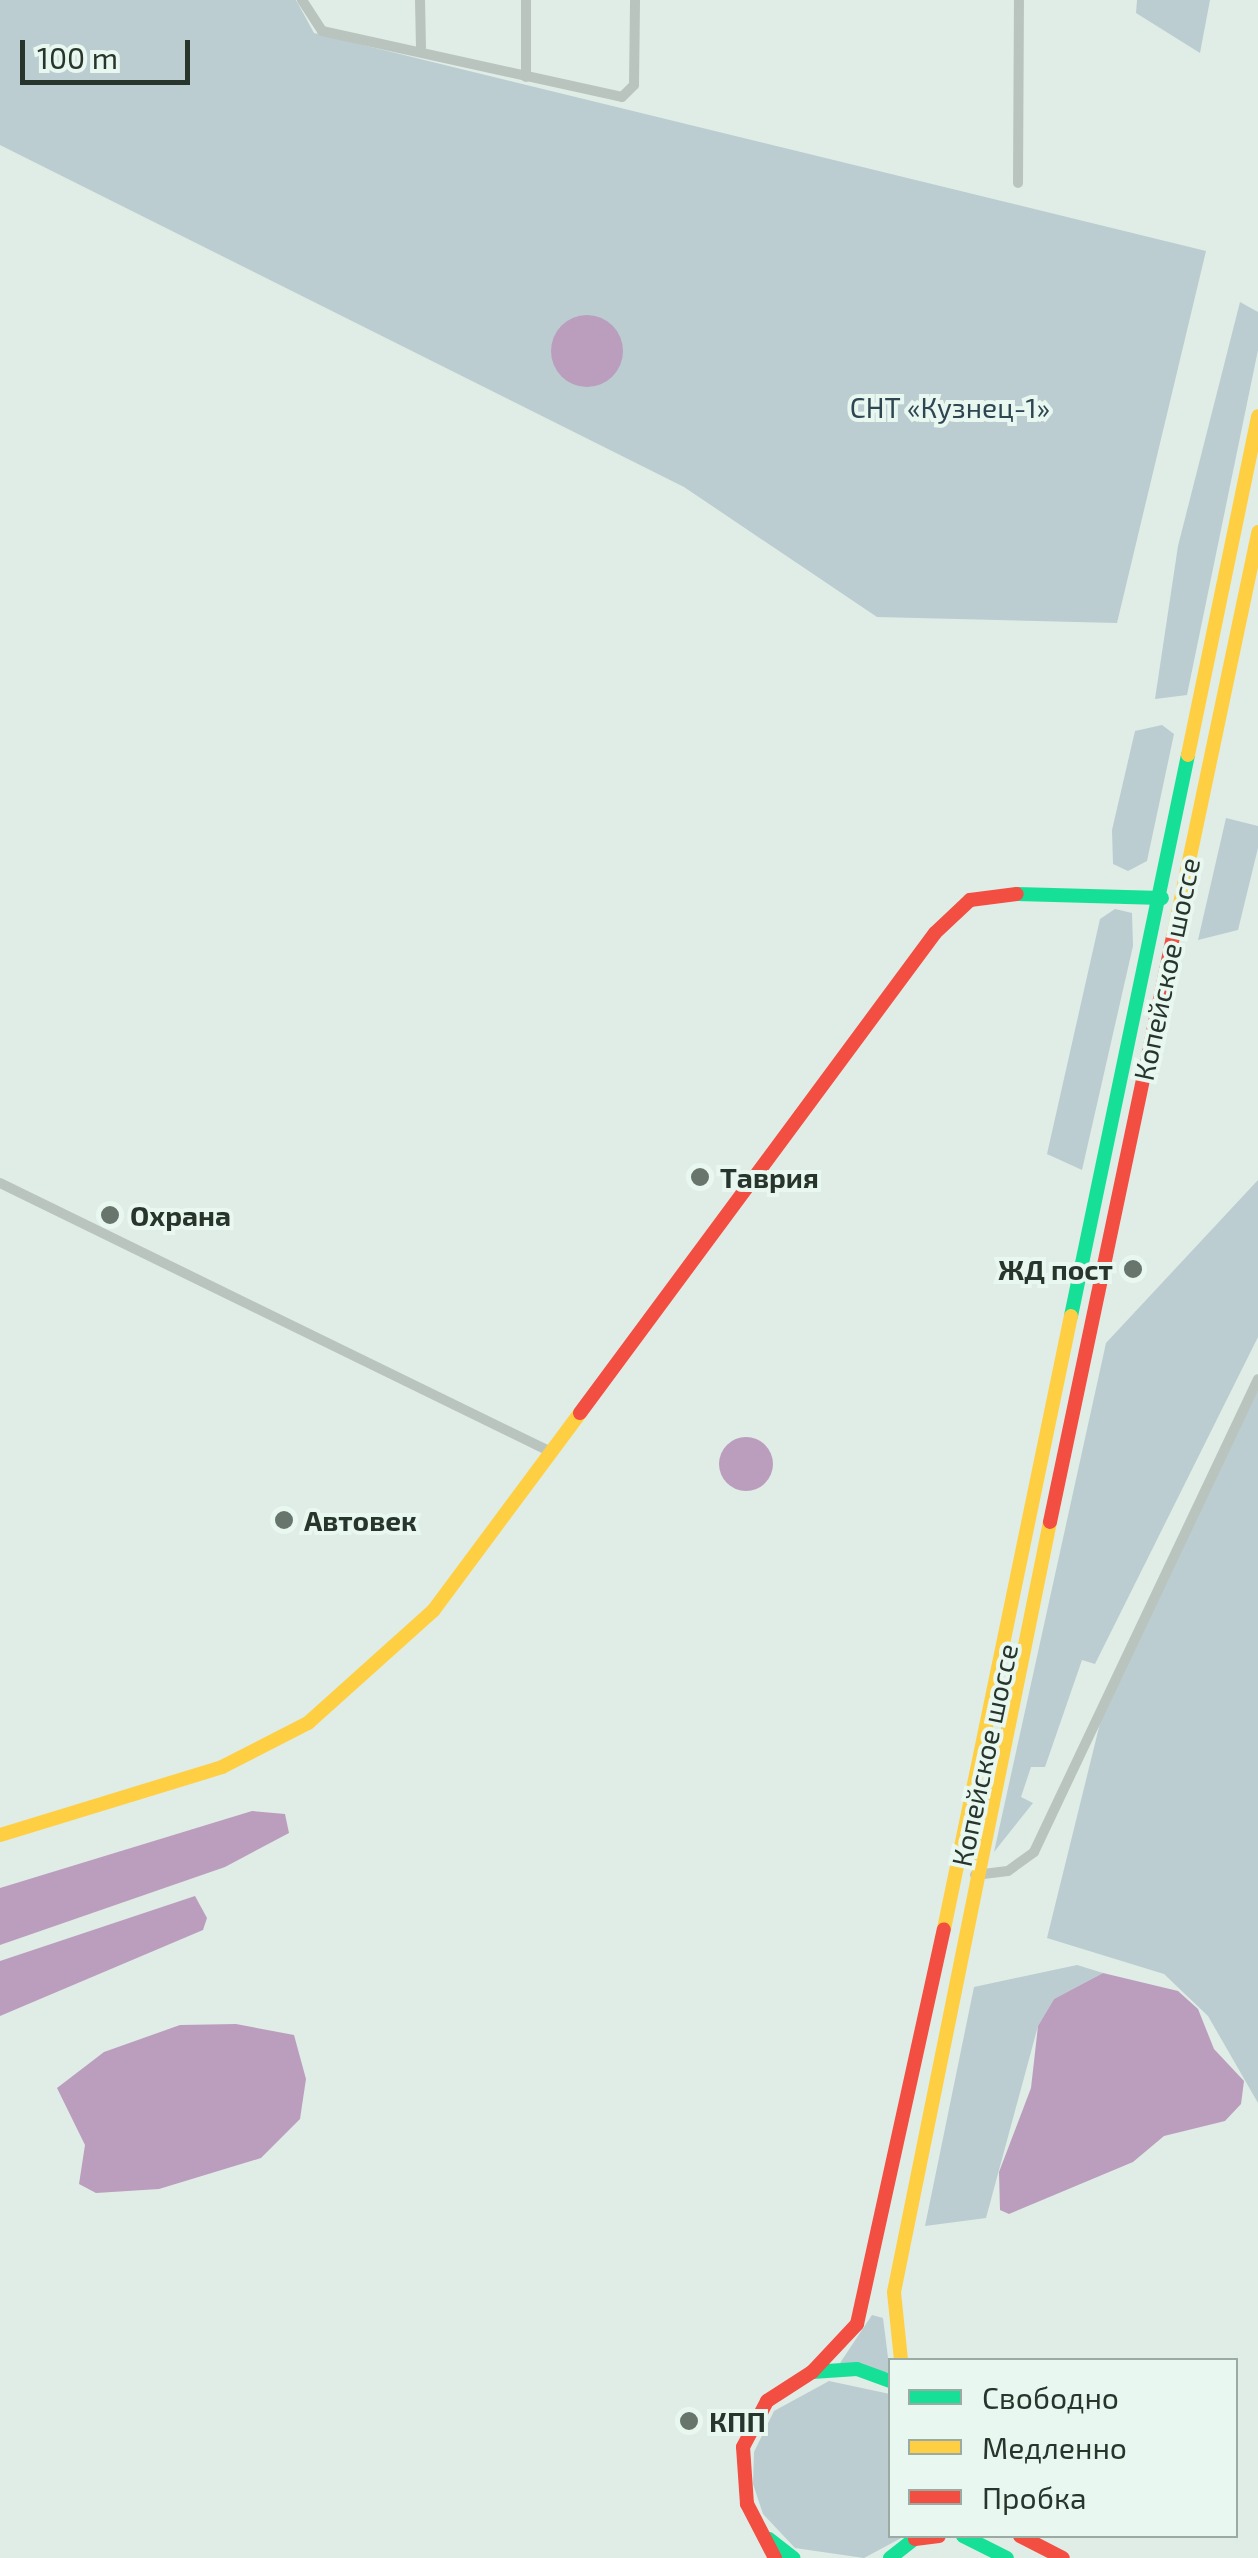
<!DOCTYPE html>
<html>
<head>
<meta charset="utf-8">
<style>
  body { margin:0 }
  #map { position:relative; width:1258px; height:2558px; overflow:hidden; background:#e0ece6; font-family:"Exo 2",sans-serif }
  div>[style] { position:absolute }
  .green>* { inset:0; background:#bbcdd0 }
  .water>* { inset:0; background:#bb9ebd }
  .round { border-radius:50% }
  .street>* { height:10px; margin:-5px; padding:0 5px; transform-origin:5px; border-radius:5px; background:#bac4be }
  .fast>* { height:14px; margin:-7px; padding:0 7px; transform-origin:7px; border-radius:7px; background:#16e098 }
  .slow>* { height:14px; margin:-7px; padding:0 7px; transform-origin:7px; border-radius:7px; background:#ffcf43 }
  .jam>* { height:14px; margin:-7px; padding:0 7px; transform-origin:7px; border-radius:7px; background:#f24e42 }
  .dots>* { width:28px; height:28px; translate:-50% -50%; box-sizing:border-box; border:5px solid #e8f8f0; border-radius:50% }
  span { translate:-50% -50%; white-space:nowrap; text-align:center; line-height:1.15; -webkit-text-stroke:8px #e8f8f0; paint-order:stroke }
  .park-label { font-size:28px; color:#2e4651 }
  .street-label { font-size:28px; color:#28352c }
  .poi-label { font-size:28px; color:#28352c; font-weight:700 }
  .left { translate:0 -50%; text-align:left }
  .right { translate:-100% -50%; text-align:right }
  .legend { position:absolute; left:888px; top:2358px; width:350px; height:180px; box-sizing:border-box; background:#e8f8f0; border:2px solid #9baaa2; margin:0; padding:12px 18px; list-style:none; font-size:30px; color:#28352c }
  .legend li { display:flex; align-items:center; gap:20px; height:50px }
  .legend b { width:50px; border:2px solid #9baaa2 }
  .scale { position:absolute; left:20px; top:40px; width:170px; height:45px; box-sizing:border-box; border:5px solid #28352c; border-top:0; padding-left:12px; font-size:30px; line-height:35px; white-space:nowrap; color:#28352c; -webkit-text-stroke:8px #e8f8f0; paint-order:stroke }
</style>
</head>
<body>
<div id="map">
  <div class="green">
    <i style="clip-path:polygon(0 0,296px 0,314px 33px,1206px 251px,1117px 623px,877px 617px,684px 487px,0 145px)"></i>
    <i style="clip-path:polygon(1137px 0,1210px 0,1200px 53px,1136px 13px)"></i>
    <i style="clip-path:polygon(1240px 302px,1258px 312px,1258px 350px,1187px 695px,1155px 699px,1178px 546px)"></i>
    <i style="clip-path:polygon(1162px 725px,1174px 734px,1147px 861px,1128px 871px,1113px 864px,1112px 830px,1135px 731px)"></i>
    <i style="clip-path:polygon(1226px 818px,1258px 826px,1258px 848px,1238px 930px,1198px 940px)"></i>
    <i style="clip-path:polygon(1115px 909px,1132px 913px,1133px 946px,1082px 1170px,1047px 1154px,1100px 919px)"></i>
    <i style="clip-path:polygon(1258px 1180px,1258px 1337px,1095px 1664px,1082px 1660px,1045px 1767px,1031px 1767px,1021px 1797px,1033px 1803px,994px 1852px,1106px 1343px)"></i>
    <i style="clip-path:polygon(1258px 1387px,1258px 2103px,1208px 2016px,1164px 1974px,1047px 1938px,1105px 1703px)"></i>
    <i style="clip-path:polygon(1077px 1965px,1103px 1973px,1054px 1999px,1038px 2026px,986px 2218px,925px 2226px,974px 1987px)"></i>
    <i style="clip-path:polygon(872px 2315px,883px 2318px,890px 2373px,840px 2363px)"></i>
    <i style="clip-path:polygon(829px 2381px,890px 2394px,890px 2536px,905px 2536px,864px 2558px,795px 2548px,763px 2514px,753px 2484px,754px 2452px,774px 2411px)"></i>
  </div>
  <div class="water">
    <i class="round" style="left:551px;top:315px;width:72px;height:72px"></i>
    <i class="round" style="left:719px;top:1437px;width:54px;height:54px"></i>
    <i style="clip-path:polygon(252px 1811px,285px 1814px,289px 1833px,225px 1867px,0 1945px,0 1888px)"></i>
    <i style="clip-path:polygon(195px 1896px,207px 1918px,203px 1930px,0 2016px,0 1961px)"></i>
    <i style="clip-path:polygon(1103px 1973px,1178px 1991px,1198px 2009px,1214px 2049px,1244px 2081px,1241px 2104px,1225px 2121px,1164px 2136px,1133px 2162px,1009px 2214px,1000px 2210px,999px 2172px,1031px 2088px,1038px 2026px,1054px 1999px)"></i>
    <i style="clip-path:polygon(236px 2024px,294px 2035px,306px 2079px,300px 2119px,261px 2158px,159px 2189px,96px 2193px,79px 2184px,85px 2145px,57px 2088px,104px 2052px,180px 2025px)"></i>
  </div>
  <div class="street">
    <i style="left:302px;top:0;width:37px;rotate:57deg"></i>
    <i style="left:322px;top:31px;width:307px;rotate:12.4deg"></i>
    <i style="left:622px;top:97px;width:17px;rotate:-45deg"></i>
    <i style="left:634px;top:85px;width:85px;rotate:-89.3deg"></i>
    <i style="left:420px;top:0;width:47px;rotate:88.8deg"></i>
    <i style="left:526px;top:77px;width:77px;rotate:-90deg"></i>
    <i style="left:1018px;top:183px;width:183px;rotate:-89.7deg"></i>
    <i style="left:0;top:1183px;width:611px;rotate:26.02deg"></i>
    <i style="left:975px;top:1875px;width:33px;rotate:-7deg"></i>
    <i style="left:1008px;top:1871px;width:32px;rotate:-36deg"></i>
    <i style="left:1034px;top:1852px;width:523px;rotate:-64.66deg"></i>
  </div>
  <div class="fast">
    <i style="left:1017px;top:894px;width:145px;rotate:1.6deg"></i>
    <i style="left:1071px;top:1316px;width:573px;rotate:-78.22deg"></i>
    <i style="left:812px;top:2372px;width:45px;rotate:-3.8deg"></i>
    <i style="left:857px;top:2369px;width:35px;rotate:20deg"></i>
    <i style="left:963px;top:2536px;width:49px;rotate:26.6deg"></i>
    <i style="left:769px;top:2539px;width:31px;rotate:38deg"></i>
    <i style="left:890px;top:2558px;width:36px;rotate:-38deg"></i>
  </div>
  <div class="slow">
    <i style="left:1188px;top:755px;width:346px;rotate:-78.3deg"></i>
    <i style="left:1173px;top:937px;width:414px;rotate:-78.1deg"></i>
    <i style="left:0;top:1835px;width:232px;rotate:-17deg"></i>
    <i style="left:222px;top:1767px;width:97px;rotate:-27.1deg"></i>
    <i style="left:308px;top:1723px;width:168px;rotate:-41.9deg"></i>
    <i style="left:433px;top:1611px;width:247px;rotate:-53.4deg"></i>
    <i style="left:944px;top:1929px;width:626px;rotate:-78.3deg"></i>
    <i style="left:901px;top:2360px;width:68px;rotate:-95.9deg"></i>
    <i style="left:894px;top:2292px;width:786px;rotate:-78.55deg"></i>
  </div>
  <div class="jam">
    <i style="left:580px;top:1413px;width:597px;rotate:-53.51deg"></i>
    <i style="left:935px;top:933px;width:48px;rotate:-43.3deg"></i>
    <i style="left:970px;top:900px;width:47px;rotate:-7.3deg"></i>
    <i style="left:1050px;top:1522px;width:598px;rotate:-78.13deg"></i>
    <i style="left:1020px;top:2536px;width:48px;rotate:27.1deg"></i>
    <i style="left:915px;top:2539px;width:24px;rotate:-7deg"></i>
    <i style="left:775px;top:2558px;width:61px;rotate:-117.4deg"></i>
    <i style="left:747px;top:2504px;width:57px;rotate:-94deg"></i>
    <i style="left:743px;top:2447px;width:52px;rotate:-62.4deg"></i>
    <i style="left:767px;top:2401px;width:54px;rotate:-32.8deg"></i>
    <i style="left:812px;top:2372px;width:66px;rotate:-46.8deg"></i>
    <i style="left:857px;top:2324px;width:404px;rotate:-77.6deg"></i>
  </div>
  <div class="dots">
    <i style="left:700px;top:1177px;background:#68756d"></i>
    <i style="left:110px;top:1215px;background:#68756d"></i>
    <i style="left:1133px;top:1269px;background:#68756d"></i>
    <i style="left:284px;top:1520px;background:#68756d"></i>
    <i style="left:689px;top:2421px;background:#68756d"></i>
  </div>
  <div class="park-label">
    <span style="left:950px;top:407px">СНТ «Кузнец-1»</span>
  </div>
  <div class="street-label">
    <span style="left:1166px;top:969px;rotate:-78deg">Копейское шоссе</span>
    <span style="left:984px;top:1755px;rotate:-78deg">Копейское шоссе</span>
  </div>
  <div class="poi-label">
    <span class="left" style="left:720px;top:1177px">Таврия</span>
    <span class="left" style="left:130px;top:1215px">Охрана</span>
    <span class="right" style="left:1113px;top:1269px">ЖД пост</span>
    <span class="left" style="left:304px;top:1520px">Автовек</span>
    <span class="left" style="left:709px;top:2421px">КПП</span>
  </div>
  <ul class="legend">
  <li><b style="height:12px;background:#16e098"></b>Свободно</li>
  <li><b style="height:12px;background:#ffcf43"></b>Медленно</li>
  <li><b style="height:12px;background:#f24e42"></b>Пробка</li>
  </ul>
  <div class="scale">100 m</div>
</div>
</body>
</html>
